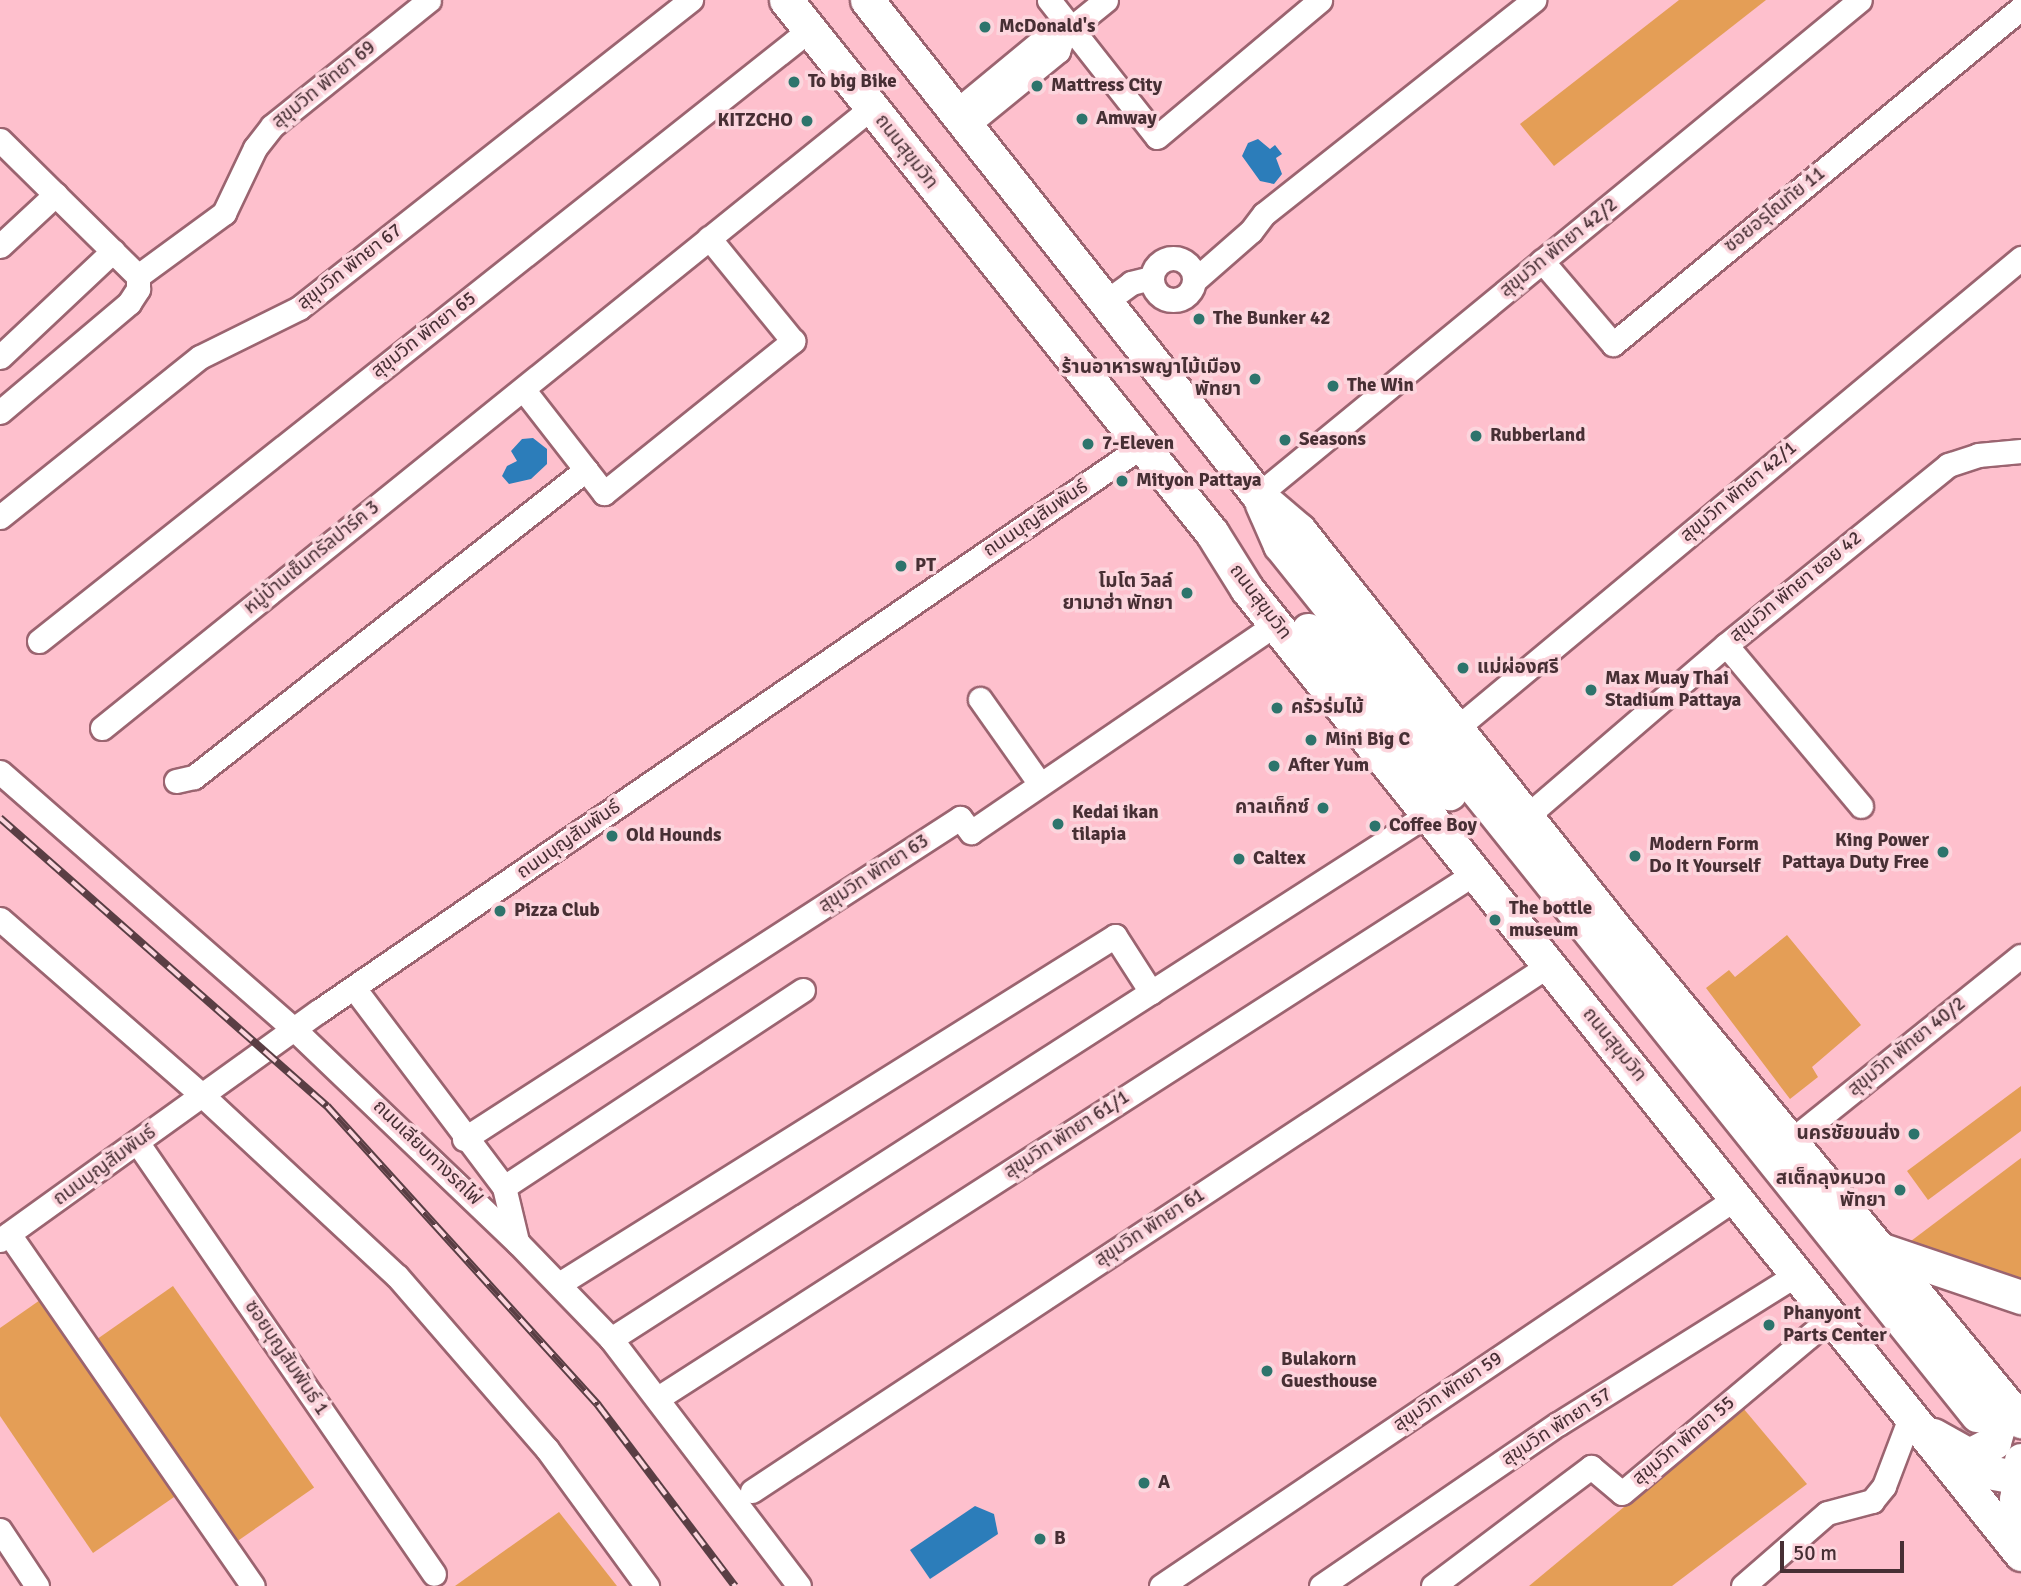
<!DOCTYPE html>
<html>
<head>
<meta charset="utf-8">
<style>
  body { margin:0 }
  #map { position:relative; width:2021px; height:1586px; overflow:hidden; background:#fec0cd; font-family:Signika,"Noto Sans Thai",sans-serif }
  div>[style] { position:absolute }
  .green>* { inset:0; background:#e49e56; transform-origin:0 0 }
  .water>* { inset:0; background:#2c7dba }
  .highway-tunnel>* { height:33px; margin-top:-16.5px; transform-origin:0; background:repeating-linear-gradient(90deg,#d9a3ae 0 33px,transparent 0 50px) }
  .roads { filter:drop-shadow(2px 0 #9b6470) drop-shadow(-2px 0 #9b6470) drop-shadow(0 2px #9b6470) drop-shadow(0 -2px #9b6470) }
  .minor>* { height:23px; margin:-11.5px; padding:0 11.5px; transform-origin:11.5px; border-radius:11.5px; background:#fff }
  .minor>.ring { margin:-11.5px; padding:0; box-sizing:content-box; background:none; border:23px solid #fff; border-radius:50% }
  .highway>* { height:33px; margin:-16.5px; padding:0 16.5px; transform-origin:16.5px; border-radius:16.5px; background:#fff }
  .rail>* { height:8px; margin-top:-4px; transform-origin:0; background:repeating-linear-gradient(90deg,#fcd5dd 0 16px,#5a3e44 0 32px); box-sizing:border-box; border-block:2px solid #5a3e44 }
  .dots>* { width:19px; height:19px; translate:-50% -50%; box-sizing:border-box; border:4px solid #fcd5dd; border-radius:50% }
  span { translate:-50% -50%; white-space:nowrap; text-align:center; line-height:1.15; -webkit-text-stroke:7px #fcd5dd; paint-order:stroke }
  .poi-label { font-size:19px; color:#472f34; font-weight:700 }
  .left { translate:0 -50%; text-align:left }
  .right { translate:-100% -50%; text-align:right }
  .street-label { font-size:19px; color:#472f34 }
  .scale { position:absolute; left:1780px; top:1541px; width:124px; height:32px; box-sizing:border-box; border:4px solid #472f34; border-top:0; padding-left:9px; font-size:21px; line-height:24px; white-space:nowrap; color:#472f34; -webkit-text-stroke:5px #fcd5dd; paint-order:stroke }
</style>
</head>
<body>
<div id="map">
  <div class="green">
    <i style="clip-path:polygon(1679px 0,1766px 0,1554px 166px,1520px 124px)"></i>
    <i style="clip-path:polygon(1787px 935px,1861px 1025px,1812px 1067px,1818px 1077px,1790px 1099px,1706px 988px,1729px 970px,1735px 977px)"></i>
    <i style="clip-path:polygon(2021px 1086px,2021px 1131px,1928px 1200px,1907px 1171px)"></i>
    <i style="clip-path:polygon(2021px 1158px,2021px 1279px,1911px 1241px)"></i>
    <i style="left:173px;top:1286px;width:246px;height:96px;rotate:55deg"></i>
    <i style="clip-path:polygon(43px 1298px,177px 1495px,93px 1553px,0 1416px,0 1328px)"></i>
    <i style="clip-path:polygon(1743px 1408px,1807px 1484px,1672px 1586px,1529px 1586px)"></i>
    <i style="clip-path:polygon(559px 1512px,617px 1586px,455px 1586px)"></i>
  </div>
  <div class="water">
    <i style="clip-path:polygon(1258px 139px,1270px 149px,1275px 145px,1282px 154px,1276px 158px,1282px 174px,1274px 184px,1260px 181px,1242px 156px,1248px 143px)"></i>
    <i style="clip-path:polygon(533px 438px,547px 449px,547px 464px,531px 479px,509px 484px,502px 476px,507px 466px,517px 461px,511px 451px,522px 439px)"></i>
    <i style="clip-path:polygon(975px 1506px,994px 1514px,998px 1534px,930px 1579px,910px 1550px)"></i>
  </div>
  <div class="highway-tunnel">
    <i style="left:1959px;top:1428px;width:50px;rotate:50.6deg"></i>
  </div>
  <div class="roads">
    <div class="minor">
      <i style="left:1049px;top:0;width:174px;rotate:51.8deg"></i>
      <i style="left:1157px;top:137px;width:213px;rotate:-40deg"></i>
      <i style="left:955px;top:112px;width:118px;rotate:-39.5deg"></i>
      <i style="left:1046px;top:37px;width:18px;rotate:-9deg"></i>
      <i style="left:1064px;top:34px;width:54px;rotate:-39deg"></i>
      <i style="left:966px;top:126px;width:119px;rotate:-39.2deg"></i>
      <i style="left:1058px;top:51px;width:18px;rotate:-71deg"></i>
      <i style="left:0;top:140px;width:194px;rotate:44.6deg"></i>
      <i style="left:0;top:246px;width:76px;rotate:-42.9deg"></i>
      <i class="ring" style="left:1152px;top:258px;width:19px;height:19px"></i>
      <i style="left:1542px;top:261px;width:109px;rotate:49.5deg"></i>
      <i style="left:1613px;top:344px;width:529px;rotate:-39.47deg"></i>
      <i style="left:138px;top:276px;width:107px;rotate:-36.2deg"></i>
      <i style="left:224px;top:213px;width:72px;rotate:-64.5deg"></i>
      <i style="left:255px;top:148px;width:28px;rotate:-52deg"></i>
      <i style="left:272px;top:126px;width:201px;rotate:-38.7deg"></i>
      <i style="left:1195px;top:280px;width:74px;rotate:-41.2deg"></i>
      <i style="left:1251px;top:231px;width:21px;rotate:-53deg"></i>
      <i style="left:1264px;top:214px;width:345px;rotate:-38.4deg"></i>
      <i style="left:1108px;top:300px;width:29px;rotate:-36deg"></i>
      <i style="left:1131px;top:283px;width:21px;rotate:-14deg"></i>
      <i style="left:0;top:357px;width:155px;rotate:-43.2deg"></i>
      <i style="left:523px;top:389px;width:132px;rotate:52.1deg"></i>
      <i style="left:604px;top:493px;width:243px;rotate:-38.8deg"></i>
      <i style="left:793px;top:341px;width:133px;rotate:-129.2deg"></i>
      <i style="left:0;top:412px;width:169px;rotate:-40.2deg"></i>
      <i style="left:129px;top:303px;width:17px;rotate:-57deg"></i>
      <i style="left:138px;top:289px;width:13px;rotate:-90deg"></i>
      <i style="left:1258px;top:495px;width:779px;rotate:-39.43deg"></i>
      <i style="left:0;top:517px;width:256px;rotate:-38.7deg"></i>
      <i style="left:200px;top:357px;width:110px;rotate:-26.3deg"></i>
      <i style="left:299px;top:308px;width:499px;rotate:-38.2deg"></i>
      <i style="left:39px;top:641px;width:983px;rotate:-38.43deg"></i>
      <i style="left:1726px;top:645px;width:210px;rotate:50deg"></i>
      <i style="left:980px;top:699px;width:104px;rotate:54.8deg"></i>
      <i style="left:1458px;top:727px;width:733px;rotate:-39.8deg"></i>
      <i style="left:102px;top:728px;width:988px;rotate:-38.88deg"></i>
      <i style="left:0;top:772px;width:390px;rotate:41.2deg"></i>
      <i style="left:294px;top:1029px;width:310px;rotate:43.7deg"></i>
      <i style="left:518px;top:1243px;width:134px;rotate:45.9deg"></i>
      <i style="left:611px;top:1339px;width:310px;rotate:52.7deg"></i>
      <i style="left:176px;top:781px;width:18px;rotate:-13deg"></i>
      <i style="left:194px;top:777px;width:498px;rotate:-38.1deg"></i>
      <i style="left:1527px;top:816px;width:262px;rotate:-40.7deg"></i>
      <i style="left:1726px;top:645px;width:286px;rotate:-39deg"></i>
      <i style="left:1948px;top:465px;width:32px;rotate:-18deg"></i>
      <i style="left:1978px;top:455px;width:43px;rotate:-5.3deg"></i>
      <i style="left:0;top:919px;width:268px;rotate:41.1deg"></i>
      <i style="left:202px;top:1095px;width:266px;rotate:42.9deg"></i>
      <i style="left:397px;top:1276px;width:229px;rotate:49.1deg"></i>
      <i style="left:547px;top:1449px;width:170px;rotate:53.9deg"></i>
      <i style="left:354px;top:988px;width:249px;rotate:53deg"></i>
      <i style="left:504px;top:1187px;width:56px;rotate:76.5deg"></i>
      <i style="left:464px;top:1139px;width:591px;rotate:-32.91deg"></i>
      <i style="left:960px;top:818px;width:18px;rotate:52deg"></i>
      <i style="left:971px;top:832px;width:369px;rotate:-34.3deg"></i>
      <i style="left:1793px;top:1139px;width:292px;rotate:-38.8deg"></i>
      <i style="left:137px;top:1142px;width:524px;rotate:55.49deg"></i>
      <i style="left:504px;top:1187px;width:358px;rotate:-33.4deg"></i>
      <i style="left:9px;top:1234px;width:428px;rotate:55.3deg"></i>
      <i style="left:0;top:1240px;width:393px;rotate:-35.7deg"></i>
      <i style="left:319px;top:1011px;width:998px;rotate:-34.47deg"></i>
      <i style="left:559px;top:1284px;width:656px;rotate:-32.04deg"></i>
      <i style="left:1115px;top:936px;width:67px;rotate:57.3deg"></i>
      <i style="left:611px;top:1339px;width:971px;rotate:-32.72deg"></i>
      <i style="left:658px;top:1398px;width:971px;rotate:-32.72deg"></i>
      <i style="left:752px;top:1491px;width:955px;rotate:-33.42deg"></i>
      <i style="left:0;top:1530px;width:67px;rotate:56.5deg"></i>
      <i style="left:1161px;top:1586px;width:694px;rotate:-34.01deg"></i>
      <i style="left:1321px;top:1586px;width:287px;rotate:-34.4deg"></i>
      <i style="left:1558px;top:1424px;width:282px;rotate:-32.1deg"></i>
      <i style="left:1433px;top:1586px;width:198px;rotate:-37deg"></i>
      <i style="left:1591px;top:1467px;width:40px;rotate:40deg"></i>
      <i style="left:1622px;top:1493px;width:274px;rotate:-40deg"></i>
      <i style="left:1743px;top:1586px;width:111px;rotate:-41deg"></i>
      <i style="left:1827px;top:1513px;width:47px;rotate:-14.9deg"></i>
      <i style="left:1872px;top:1501px;width:19px;rotate:-51deg"></i>
      <i style="left:1884px;top:1486px;width:76px;rotate:-69.2deg"></i>
    </div>
    <div class="highway">
      <i style="left:786px;top:0;width:682px;rotate:51.37deg"></i>
      <i style="left:1212px;top:533px;width:66px;rotate:58deg"></i>
      <i style="left:1247px;top:589px;width:1237px;rotate:51.27deg"></i>
      <i style="left:867px;top:0;width:631px;rotate:51.69deg"></i>
      <i style="left:1258px;top:495px;width:54px;rotate:40.5deg"></i>
      <i style="left:1299px;top:530px;width:513px;rotate:51.57deg"></i>
      <i style="left:1618px;top:932px;width:634px;rotate:50.51deg"></i>
      <i style="left:1262px;top:504px;width:45px;rotate:66.3deg"></i>
      <i style="left:1280px;top:545px;width:1115px;rotate:51.3deg"></i>
      <i style="left:1308px;top:630px;width:216px;rotate:49.1deg"></i>
      <i style="left:1879px;top:1249px;width:150px;rotate:18.7deg"></i>
      <i style="left:1933px;top:1435px;width:41px;rotate:29.1deg"></i>
      <i style="left:1969px;top:1455px;width:28px;rotate:-27deg"></i>
      <i style="left:1994px;top:1442px;width:22px;rotate:-74deg"></i>
      <i style="left:2000px;top:1421px;width:35px;rotate:-115deg"></i>
      <i style="left:2021px;top:1460px;width:39px;rotate:97deg"></i>
      <i style="left:2016px;top:1499px;width:25px;rotate:79deg"></i>
      <i style="left:1950px;top:1465px;width:72px;rotate:10.4deg"></i>
    </div>
  </div>
  <div class="rail">
    <i style="left:0;top:818px;width:436px;rotate:41.4deg"></i>
    <i style="left:327px;top:1106px;width:404px;rotate:47.8deg"></i>
    <i style="left:598px;top:1405px;width:227px;rotate:52.9deg"></i>
  </div>
  <div class="dots">
    <i style="left:985px;top:27px;background:#2d746c"></i>
    <i style="left:794px;top:82px;background:#2d746c"></i>
    <i style="left:1037px;top:86px;background:#2d746c"></i>
    <i style="left:1082px;top:119px;background:#2d746c"></i>
    <i style="left:807px;top:121px;background:#2d746c"></i>
    <i style="left:1199px;top:319px;background:#2d746c"></i>
    <i style="left:1255px;top:379px;background:#2d746c"></i>
    <i style="left:1333px;top:386px;background:#2d746c"></i>
    <i style="left:1476px;top:436px;background:#2d746c"></i>
    <i style="left:1285px;top:440px;background:#2d746c"></i>
    <i style="left:1088px;top:444px;background:#2d746c"></i>
    <i style="left:1122px;top:481px;background:#2d746c"></i>
    <i style="left:901px;top:566px;background:#2d746c"></i>
    <i style="left:1187px;top:593px;background:#2d746c"></i>
    <i style="left:1463px;top:668px;background:#2d746c"></i>
    <i style="left:1591px;top:690px;background:#2d746c"></i>
    <i style="left:1277px;top:708px;background:#2d746c"></i>
    <i style="left:1311px;top:740px;background:#2d746c"></i>
    <i style="left:1274px;top:766px;background:#2d746c"></i>
    <i style="left:1323px;top:808px;background:#2d746c"></i>
    <i style="left:1058px;top:824px;background:#2d746c"></i>
    <i style="left:1375px;top:826px;background:#2d746c"></i>
    <i style="left:612px;top:836px;background:#2d746c"></i>
    <i style="left:1943px;top:852px;background:#2d746c"></i>
    <i style="left:1635px;top:856px;background:#2d746c"></i>
    <i style="left:1239px;top:859px;background:#2d746c"></i>
    <i style="left:500px;top:911px;background:#2d746c"></i>
    <i style="left:1495px;top:920px;background:#2d746c"></i>
    <i style="left:1914px;top:1134px;background:#2d746c"></i>
    <i style="left:1900px;top:1190px;background:#2d746c"></i>
    <i style="left:1769px;top:1325px;background:#2d746c"></i>
    <i style="left:1267px;top:1371px;background:#2d746c"></i>
    <i style="left:1144px;top:1483px;background:#2d746c"></i>
    <i style="left:1040px;top:1539px;background:#2d746c"></i>
  </div>
  <div class="poi-label">
    <span class="left" style="left:999px;top:27px">McDonald's</span>
    <span class="left" style="left:808px;top:82px">To big Bike</span>
    <span class="left" style="left:1051px;top:86px">Mattress City</span>
    <span class="left" style="left:1096px;top:119px">Amway</span>
    <span class="right" style="left:793px;top:121px">KITZCHO</span>
    <span class="left" style="left:1213px;top:319px">The Bunker 42</span>
    <span class="right" style="left:1241px;top:379px">ร้านอาหารพญาไม้เมือง<br>พัทยา</span>
    <span class="left" style="left:1347px;top:386px">The Win</span>
    <span class="left" style="left:1490px;top:436px">Rubberland</span>
    <span class="left" style="left:1299px;top:440px">Seasons</span>
    <span class="left" style="left:1102px;top:444px">7-Eleven</span>
    <span class="left" style="left:1136px;top:481px">Mityon Pattaya</span>
    <span class="left" style="left:915px;top:566px">PT</span>
    <span class="right" style="left:1173px;top:593px">โมโต วิลล์<br>ยามาฮ่า พัทยา</span>
    <span class="left" style="left:1477px;top:668px">แม่ผ่องศรี</span>
    <span class="left" style="left:1605px;top:690px">Max Muay Thai<br>Stadium Pattaya</span>
    <span class="left" style="left:1291px;top:708px">ครัวร่มไม้</span>
    <span class="left" style="left:1325px;top:740px">Mini Big C</span>
    <span class="left" style="left:1288px;top:766px">After Yum</span>
    <span class="right" style="left:1309px;top:808px">คาลเท็กซ์</span>
    <span class="left" style="left:1072px;top:824px">Kedai ikan<br>tilapia</span>
    <span class="left" style="left:1389px;top:826px">Coffee Boy</span>
    <span class="left" style="left:626px;top:836px">Old Hounds</span>
    <span class="right" style="left:1929px;top:852px">King Power<br>Pattaya Duty Free</span>
    <span class="left" style="left:1649px;top:856px">Modern Form<br>Do It Yourself</span>
    <span class="left" style="left:1253px;top:859px">Caltex</span>
    <span class="left" style="left:1509px;top:920px">The bottle<br>museum</span>
    <span class="left" style="left:514px;top:911px">Pizza Club</span>
    <span class="right" style="left:1900px;top:1134px">นครชัยขนส่ง</span>
    <span class="right" style="left:1886px;top:1190px">สเต็กลุงหนวด<br>พัทยา</span>
    <span class="left" style="left:1783px;top:1325px">Phanyont<br>Parts Center</span>
    <span class="left" style="left:1281px;top:1371px">Bulakorn<br>Guesthouse</span>
    <span class="left" style="left:1158px;top:1483px">A</span>
    <span class="left" style="left:1054px;top:1539px">B</span>
  </div>
  <div class="street-label">
    <span style="left:324px;top:85px;rotate:-39deg">สุขุมวิท พัทยา 69</span>
    <span style="left:906px;top:152px;rotate:52deg">ถนนสุขุมวิท</span>
    <span style="left:1775px;top:210px;rotate:-39deg">ซอยอรุโณทัย 11</span>
    <span style="left:1559px;top:248px;rotate:-39deg">สุขุมวิท พัทยา 42/2</span>
    <span style="left:350px;top:267px;rotate:-38deg">สุขุมวิท พัทยา 67</span>
    <span style="left:424px;top:335px;rotate:-38deg">สุขุมวิท พัทยา 65</span>
    <span style="left:1739px;top:492px;rotate:-40deg">สุขุมวิท พัทยา 42/1</span>
    <span style="left:1036px;top:519px;rotate:-34deg">ถนนบุญสัมพันธ์</span>
    <span style="left:312px;top:558px;rotate:-39deg">หมู่บ้านเซ็นทรัลปาร์ค 3</span>
    <span style="left:1796px;top:587px;rotate:-39deg">สุขุมวิท พัทยา ซอย 42</span>
    <span style="left:1260px;top:602px;rotate:53deg">ถนนสุขุมวิท</span>
    <span style="left:569px;top:840px;rotate:-35deg">ถนนบุญสัมพันธ์</span>
    <span style="left:874px;top:874px;rotate:-33deg">สุขุมวิท พัทยา 63</span>
    <span style="left:1614px;top:1045px;rotate:51deg">ถนนสุขุมวิท</span>
    <span style="left:1907px;top:1047px;rotate:-39deg">สุขุมวิท พัทยา 40/2</span>
    <span style="left:1067px;top:1135px;rotate:-33deg">สุขุมวิท พัทยา 61/1</span>
    <span style="left:427px;top:1153px;rotate:44deg">ถนนเลียบทางรถไฟ</span>
    <span style="left:105px;top:1166px;rotate:-36deg">ถนนบุญสัมพันธ์</span>
    <span style="left:1150px;top:1228px;rotate:-33deg">สุขุมวิท พัทยา 61</span>
    <span style="left:286px;top:1358px;rotate:56deg">ซอยบุญสัมพันธ์ 1</span>
    <span style="left:1448px;top:1392px;rotate:-34deg">สุขุมวิท พัทยา 59</span>
    <span style="left:1557px;top:1427px;rotate:-33deg">สุขุมวิท พัทยา 57</span>
    <span style="left:1684px;top:1441px;rotate:-40deg">สุขุมวิท พัทยา 55</span>
  </div>
  <div class="scale">50 m</div>
</div>
</body>
</html>
